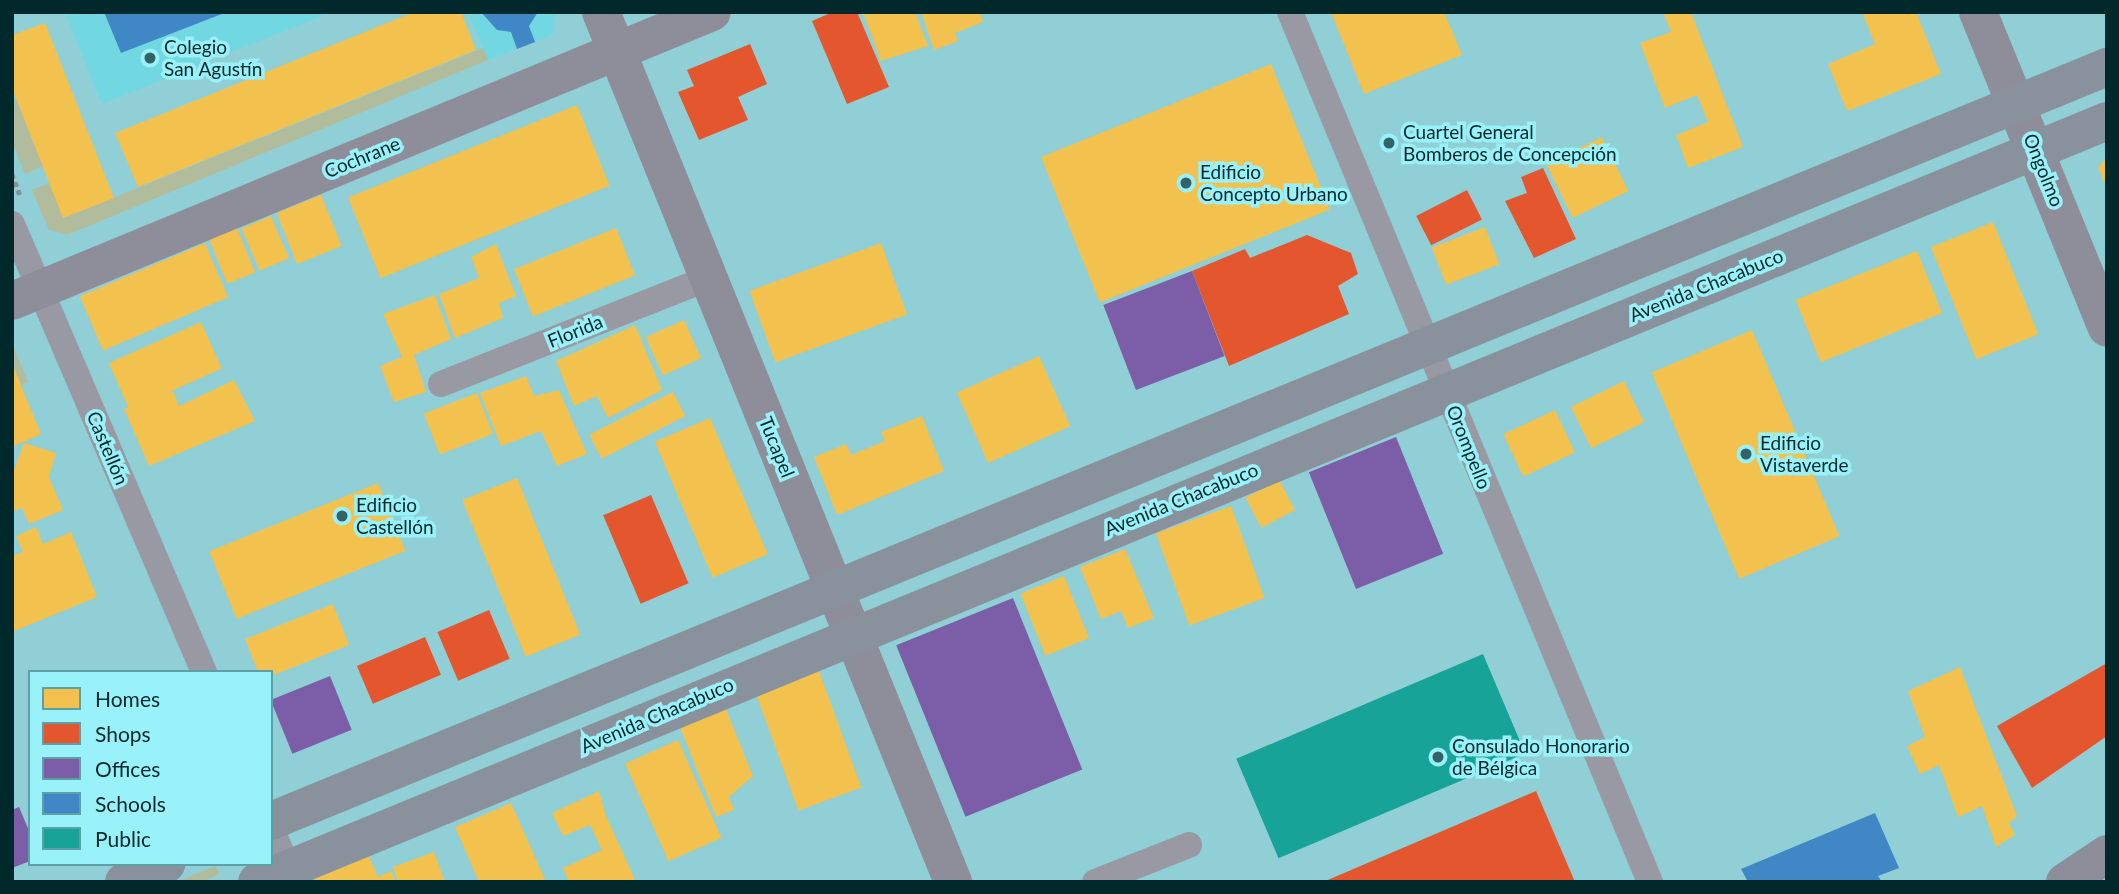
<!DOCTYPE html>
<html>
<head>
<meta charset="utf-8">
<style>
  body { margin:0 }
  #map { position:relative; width:2119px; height:894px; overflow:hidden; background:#90cfd6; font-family:Lato,sans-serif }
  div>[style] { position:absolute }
  .built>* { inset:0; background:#71d7e0 }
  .green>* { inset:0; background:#b1bc9d }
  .homes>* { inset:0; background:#f2c14e; transform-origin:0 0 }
  .shops>* { inset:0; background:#e4572e; transform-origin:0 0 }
  .offices>* { inset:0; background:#7b5ea7; transform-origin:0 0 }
  .schools>* { inset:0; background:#3f88c5 }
  .public>* { inset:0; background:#17a398; transform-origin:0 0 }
  .path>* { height:4.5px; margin-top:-2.25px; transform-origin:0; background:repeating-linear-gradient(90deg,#85949a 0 5px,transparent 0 8.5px) }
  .street>* { height:26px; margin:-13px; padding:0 13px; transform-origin:13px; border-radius:13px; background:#9899a2 }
  .secondary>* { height:38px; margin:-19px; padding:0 19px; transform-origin:19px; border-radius:19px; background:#8d8e99 }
  .primary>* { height:38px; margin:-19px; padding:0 19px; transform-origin:19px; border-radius:19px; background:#88919c }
  .dots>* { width:19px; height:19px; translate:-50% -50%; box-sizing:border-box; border:4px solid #99f1fa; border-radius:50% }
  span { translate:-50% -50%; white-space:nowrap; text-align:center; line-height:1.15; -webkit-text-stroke:7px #99f1fa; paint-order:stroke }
  .poi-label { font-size:19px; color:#01292c }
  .left { translate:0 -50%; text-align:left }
  .street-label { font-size:19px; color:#01292c }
  .frame { position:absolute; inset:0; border:14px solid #01292c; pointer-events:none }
  .legend { position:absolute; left:28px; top:670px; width:245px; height:196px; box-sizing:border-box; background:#99f1fa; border:2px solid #5ca1a8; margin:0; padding:9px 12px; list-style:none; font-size:21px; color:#01292c }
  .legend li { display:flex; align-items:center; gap:14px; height:35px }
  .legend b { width:35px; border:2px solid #5ca1a8 }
</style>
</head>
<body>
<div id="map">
  <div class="built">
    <i style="clip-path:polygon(65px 12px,332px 12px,102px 104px)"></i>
    <i style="clip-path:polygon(468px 12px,555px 12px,556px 14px,552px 35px,488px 60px)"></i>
  </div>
  <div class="green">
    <i style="clip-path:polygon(483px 48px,488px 60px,67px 235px,49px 230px,32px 190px,50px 183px,64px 218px)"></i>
    <i style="clip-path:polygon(15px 95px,43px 166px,25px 174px,12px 142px)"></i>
    <i style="clip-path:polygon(12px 343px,28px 382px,21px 385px,12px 362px)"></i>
    <i style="clip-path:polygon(215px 866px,220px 874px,202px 882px,176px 882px)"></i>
  </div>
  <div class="homes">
    <i style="clip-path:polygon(414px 12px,461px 12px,476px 50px,138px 187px,115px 133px)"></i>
    <i style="clip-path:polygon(863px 12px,915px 12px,928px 46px,881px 61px)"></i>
    <i style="clip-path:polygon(921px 12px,980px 12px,983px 22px,955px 33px,958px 41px,934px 50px)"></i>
    <i style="clip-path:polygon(1331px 12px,1444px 12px,1462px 55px,1364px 94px)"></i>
    <i style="clip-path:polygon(1663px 12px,1691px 12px,1743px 147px,1688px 168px,1676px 135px,1708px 122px,1697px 95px,1665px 108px,1640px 43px,1671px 32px)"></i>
    <i style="clip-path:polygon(1862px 12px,1916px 12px,1941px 74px,1847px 111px,1828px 64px,1875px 44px)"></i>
    <i style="clip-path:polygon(45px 23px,114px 198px,63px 218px,12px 88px,12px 35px)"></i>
    <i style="left:1271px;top:64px;width:157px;height:248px;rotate:68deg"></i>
    <i style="left:577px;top:105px;width:87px;height:247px;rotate:68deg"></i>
    <i style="left:1602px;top:137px;width:60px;height:62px;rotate:64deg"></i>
    <i style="clip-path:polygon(2107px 157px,2107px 188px,2098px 168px)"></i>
    <i style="left:321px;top:195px;width:55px;height:48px;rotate:68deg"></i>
    <i style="left:271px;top:216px;width:46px;height:32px;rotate:67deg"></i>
    <i style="left:1993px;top:222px;width:121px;height:67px;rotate:68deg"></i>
    <i style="left:1485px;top:227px;width:40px;height:57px;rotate:69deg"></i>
    <i style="left:237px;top:228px;width:48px;height:30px;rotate:68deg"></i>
    <i style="left:616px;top:228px;width:51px;height:110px;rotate:68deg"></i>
    <i style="left:205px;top:243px;width:59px;height:136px;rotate:67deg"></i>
    <i style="left:881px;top:243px;width:76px;height:140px;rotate:70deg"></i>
    <i style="clip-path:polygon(496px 244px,516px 296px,499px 303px,503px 318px,455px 338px,439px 294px,479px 278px,471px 257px)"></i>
    <i style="left:1917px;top:251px;width:67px;height:131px;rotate:68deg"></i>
    <i style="clip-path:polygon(435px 295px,451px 339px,414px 355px,426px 392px,394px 402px,380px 366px,402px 357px,383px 314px)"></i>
    <i style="left:684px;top:320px;width:42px;height:42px;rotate:66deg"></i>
    <i style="left:201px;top:322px;width:51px;height:101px;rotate:66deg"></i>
    <i style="clip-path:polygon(635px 325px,662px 390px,608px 418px,597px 396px,574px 406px,556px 361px)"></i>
    <i style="left:1752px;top:330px;width:224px;height:109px;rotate:67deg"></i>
    <i style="left:1039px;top:356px;width:77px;height:90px;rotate:66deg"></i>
    <i style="clip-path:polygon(12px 363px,41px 434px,12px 447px)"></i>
    <i style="clip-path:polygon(526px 376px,534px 396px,559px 390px,587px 454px,557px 466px,541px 431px,501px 446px,480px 393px)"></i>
    <i style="clip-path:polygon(234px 380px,255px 421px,149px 466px,124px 409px,173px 391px,179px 406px)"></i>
    <i style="left:1624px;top:381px;width:46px;height:59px;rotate:64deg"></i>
    <i style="left:673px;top:392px;width:27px;height:94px;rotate:63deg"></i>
    <i style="left:477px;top:393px;width:44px;height:57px;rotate:69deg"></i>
    <i style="left:1555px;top:410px;width:47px;height:57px;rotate:65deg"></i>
    <i style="clip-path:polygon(922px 416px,944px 471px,837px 515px,814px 457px,846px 444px,851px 455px,885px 441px,881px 432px)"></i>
    <i style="left:710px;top:418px;width:148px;height:60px;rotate:67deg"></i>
    <i style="clip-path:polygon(24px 443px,56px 453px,49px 477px,63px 510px,29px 524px,22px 508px,12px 511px,12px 475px)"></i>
    <i style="left:517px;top:478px;width:169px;height:59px;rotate:68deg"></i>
    <i style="left:1279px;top:480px;width:34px;height:38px;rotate:62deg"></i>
    <i style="left:378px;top:483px;width:73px;height:182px;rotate:68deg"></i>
    <i style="left:1231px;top:506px;width:98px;height:80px;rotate:70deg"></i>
    <i style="clip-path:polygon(36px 527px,43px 544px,71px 532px,97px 597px,14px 631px,12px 556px,23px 552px,16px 536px)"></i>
    <i style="clip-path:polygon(1125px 549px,1154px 618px,1128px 628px,1121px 611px,1101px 619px,1080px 567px)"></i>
    <i style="left:1064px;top:576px;width:67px;height:47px;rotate:68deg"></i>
    <i style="clip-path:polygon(333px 604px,349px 645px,271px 676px,258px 672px,245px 639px)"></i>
    <i style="clip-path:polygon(1960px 667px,2017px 816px,2009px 823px,2015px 835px,1996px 847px,1982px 806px,1958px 817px,1939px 765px,1920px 774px,1907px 746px,1925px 737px,1908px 691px)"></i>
    <i style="left:819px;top:671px;width:124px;height:67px;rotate:70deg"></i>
    <i style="clip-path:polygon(725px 707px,753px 776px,729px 797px,734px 810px,716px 817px,679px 725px)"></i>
    <i style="left:678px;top:740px;width:107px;height:58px;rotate:66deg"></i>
    <i style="clip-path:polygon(599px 791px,606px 816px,636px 882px,569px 882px,563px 868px,602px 850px,590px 825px,563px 836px,552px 813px)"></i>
    <i style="clip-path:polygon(511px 803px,546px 882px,479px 882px,455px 827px)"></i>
    <i style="clip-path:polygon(434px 852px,445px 882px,398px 882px,393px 867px)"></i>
    <i style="clip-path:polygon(368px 854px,378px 877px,391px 871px,396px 882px,316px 882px,314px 877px)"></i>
  </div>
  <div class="shops">
    <i style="clip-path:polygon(833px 12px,857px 12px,889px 87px,847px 104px,812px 21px)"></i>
    <i style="clip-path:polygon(750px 44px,767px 84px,738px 97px,748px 120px,699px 140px,678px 92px,694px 86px,687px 70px)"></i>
    <i style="clip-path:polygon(1543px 168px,1576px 239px,1534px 258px,1505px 201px,1527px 193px,1521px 177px)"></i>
    <i style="left:1467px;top:190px;width:33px;height:57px;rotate:63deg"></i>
    <i style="clip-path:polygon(1307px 235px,1351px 253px,1358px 274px,1338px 286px,1349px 314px,1229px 366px,1192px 271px,1245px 249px,1250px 258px)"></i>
    <i style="left:651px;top:495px;width:96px;height:52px;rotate:67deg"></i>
    <i style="left:489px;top:610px;width:53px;height:56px;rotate:67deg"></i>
    <i style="left:425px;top:637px;width:41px;height:74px;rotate:67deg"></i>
    <i style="clip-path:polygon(2107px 663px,2107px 736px,2032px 788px,1997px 726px)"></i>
    <i style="clip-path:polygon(1536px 791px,1575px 882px,1323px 882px)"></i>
  </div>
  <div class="offices">
    <i style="left:1192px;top:271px;width:91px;height:95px;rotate:69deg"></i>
    <i style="left:1396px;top:437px;width:126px;height:94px;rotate:68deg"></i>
    <i style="left:1013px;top:598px;width:185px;height:126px;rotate:68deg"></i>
    <i style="left:330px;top:676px;width:58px;height:64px;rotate:68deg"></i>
    <i style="clip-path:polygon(19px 807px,30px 833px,30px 861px,12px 868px,12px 810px)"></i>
  </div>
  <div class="schools">
    <i style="clip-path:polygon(104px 12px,227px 12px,121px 53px)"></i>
    <i style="clip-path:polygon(481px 12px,538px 12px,529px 26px,535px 42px,517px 49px,511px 32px,497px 30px)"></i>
    <i style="clip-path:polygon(1875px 813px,1899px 868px,1878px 876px,1882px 882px,1748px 882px,1741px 869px)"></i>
  </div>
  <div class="public">
    <i style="left:1483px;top:654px;width:108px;height:268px;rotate:67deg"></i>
  </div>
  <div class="path">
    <i style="left:12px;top:174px;width:25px;rotate:69deg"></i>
  </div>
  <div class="street">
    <i style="left:1290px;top:12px;width:942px;rotate:67.52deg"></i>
    <i style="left:12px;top:224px;width:487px;rotate:66.8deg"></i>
    <i style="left:441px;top:384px;width:288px;rotate:-21.6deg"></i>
    <i style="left:271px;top:828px;width:59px;rotate:66.9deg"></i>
    <i style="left:1095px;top:882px;width:101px;rotate:-21.5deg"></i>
  </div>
  <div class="secondary">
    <i style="left:601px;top:12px;width:939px;rotate:67.97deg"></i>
    <i style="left:1978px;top:12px;width:341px;rotate:67.8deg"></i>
    <i style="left:12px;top:301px;width:757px;rotate:-22.43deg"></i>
    <i style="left:2065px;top:882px;width:50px;rotate:-33.7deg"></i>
  </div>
  <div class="primary">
    <i style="left:271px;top:821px;width:1985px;rotate:-22.33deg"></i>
    <i style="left:124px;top:882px;width:46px;rotate:-23.2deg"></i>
    <i style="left:257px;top:882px;width:2000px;rotate:-22.36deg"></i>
  </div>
  <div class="dots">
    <i style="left:150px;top:58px;background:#336368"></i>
    <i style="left:1389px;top:143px;background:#336368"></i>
    <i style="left:1186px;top:183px;background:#336368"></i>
    <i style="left:1746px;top:454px;background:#336368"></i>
    <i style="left:342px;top:516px;background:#336368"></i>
    <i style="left:1438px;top:757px;background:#336368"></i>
  </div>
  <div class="poi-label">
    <span class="left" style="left:164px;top:58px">Colegio<br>San Agustín</span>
    <span class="left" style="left:1403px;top:143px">Cuartel General<br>Bomberos de Concepción</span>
    <span class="left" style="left:1200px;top:183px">Edificio<br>Concepto Urbano</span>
    <span class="left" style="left:1760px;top:454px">Edificio<br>Vistaverde</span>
    <span class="left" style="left:356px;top:516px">Edificio<br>Castellón</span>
    <span class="left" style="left:1452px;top:757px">Consulado Honorario<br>de Bélgica</span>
  </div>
  <div class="street-label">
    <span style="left:362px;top:157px;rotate:-22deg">Cochrane</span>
    <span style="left:2044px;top:170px;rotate:68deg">Ongolmo</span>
    <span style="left:1706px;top:285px;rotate:-22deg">Avenida Chacabuco</span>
    <span style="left:575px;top:331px;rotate:-22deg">Florida</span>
    <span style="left:777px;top:447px;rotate:68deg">Tucapel</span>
    <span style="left:1469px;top:447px;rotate:68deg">Orompello</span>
    <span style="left:108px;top:448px;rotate:67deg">Castellón</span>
    <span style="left:1181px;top:499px;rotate:-22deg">Avenida Chacabuco</span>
    <span style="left:657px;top:715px;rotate:-23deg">Avenida Chacabuco</span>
  </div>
  <div class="frame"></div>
  <ul class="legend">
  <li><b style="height:19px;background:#f2c14e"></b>Homes</li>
  <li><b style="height:19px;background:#e4572e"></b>Shops</li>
  <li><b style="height:19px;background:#7b5ea7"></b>Offices</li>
  <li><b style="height:19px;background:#3f88c5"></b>Schools</li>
  <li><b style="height:19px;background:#17a398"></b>Public</li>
  </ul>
</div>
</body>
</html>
